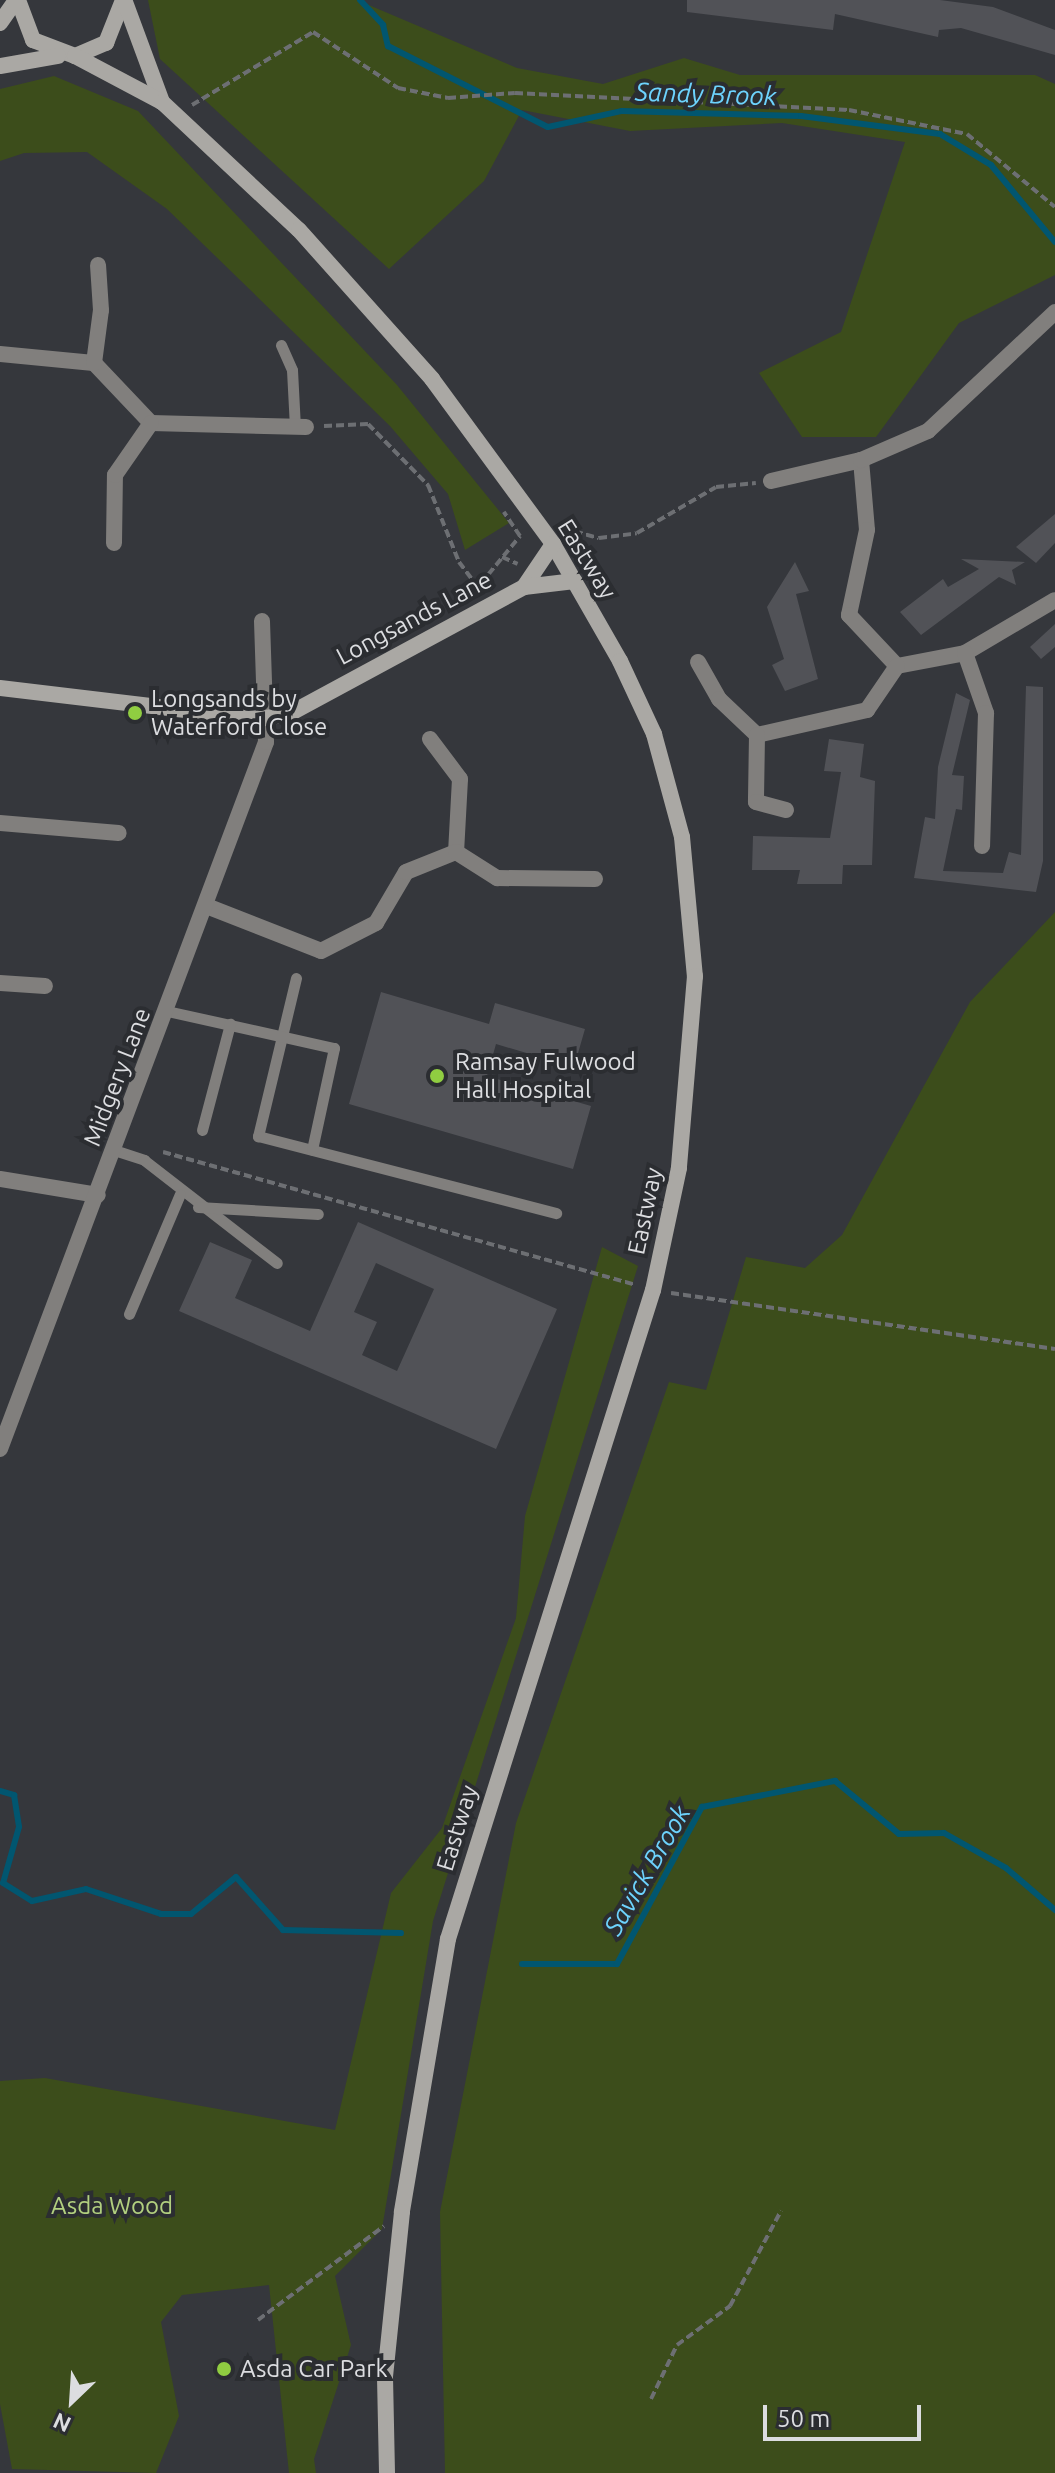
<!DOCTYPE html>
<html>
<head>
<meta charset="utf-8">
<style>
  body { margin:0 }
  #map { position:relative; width:1055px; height:2473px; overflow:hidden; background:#35373c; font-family:Ubuntu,sans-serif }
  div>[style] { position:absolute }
  .green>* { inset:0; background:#3c4d1b }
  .stream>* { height:6px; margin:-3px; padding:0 3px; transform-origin:3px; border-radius:3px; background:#015670 }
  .building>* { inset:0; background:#515257 }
  .path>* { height:4px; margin-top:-2px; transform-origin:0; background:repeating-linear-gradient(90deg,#6d6f73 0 8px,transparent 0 12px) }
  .lane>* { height:11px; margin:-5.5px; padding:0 5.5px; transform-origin:5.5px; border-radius:5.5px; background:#817f7d }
  .street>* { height:16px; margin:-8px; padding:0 8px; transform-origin:8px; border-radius:8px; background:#817f7d }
  .secondary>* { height:16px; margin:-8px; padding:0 8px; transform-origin:8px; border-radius:8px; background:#aaa8a4 }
  .dots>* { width:22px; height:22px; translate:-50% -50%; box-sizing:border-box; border:4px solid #2b2d31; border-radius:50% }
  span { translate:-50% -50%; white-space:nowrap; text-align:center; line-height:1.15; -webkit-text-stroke:8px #2b2d31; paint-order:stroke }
  .street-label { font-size:24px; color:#dcdde0 }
  .poi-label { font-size:24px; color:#dcdde0 }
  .left { translate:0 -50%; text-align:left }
  .park-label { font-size:24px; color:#b2d07f }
  .water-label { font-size:26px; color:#6dd3fd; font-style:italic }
  .north { position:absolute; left:32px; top:2361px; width:80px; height:80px; -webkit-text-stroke:6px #2b2d31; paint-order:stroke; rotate:205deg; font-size:22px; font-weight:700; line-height:32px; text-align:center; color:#dcdde0 }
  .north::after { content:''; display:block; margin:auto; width:28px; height:36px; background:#dcdde0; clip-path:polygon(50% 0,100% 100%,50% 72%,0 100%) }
  .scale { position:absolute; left:763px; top:2405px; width:158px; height:36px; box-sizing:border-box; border:4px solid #dcdde0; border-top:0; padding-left:10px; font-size:24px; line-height:28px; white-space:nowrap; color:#dcdde0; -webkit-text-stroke:6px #2b2d31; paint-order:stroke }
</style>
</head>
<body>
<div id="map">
  <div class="green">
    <i style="clip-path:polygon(148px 0,357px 0,517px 68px,603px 84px,684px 58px,740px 75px,1035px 75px,1055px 84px,1055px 275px,959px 323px,876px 437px,802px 437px,759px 373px,841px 332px,905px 142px,782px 123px,630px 131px,522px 110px,484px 181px,389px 269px,160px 59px)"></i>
    <i style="clip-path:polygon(54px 76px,138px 111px,397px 385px,509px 523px,465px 550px,448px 494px,390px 426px,167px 209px,87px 152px,24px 153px,0 161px,0 89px)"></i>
    <i style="clip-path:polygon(1055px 912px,1055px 2473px,445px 2473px,440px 2212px,516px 1823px,669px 1382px,706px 1390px,746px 1257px,805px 1268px,842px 1235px,970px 1002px)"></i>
    <i style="clip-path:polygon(602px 1247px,638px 1266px,433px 1921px,382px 2229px,335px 2276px,351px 2345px,314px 2459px,316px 2473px,289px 2473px,269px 2285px,182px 2295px,161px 2322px,179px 2416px,156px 2473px,12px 2469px,0 2404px,0 2081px,45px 2078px,335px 2130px,391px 1893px,442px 1828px,516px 1618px,525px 1516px)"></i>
  </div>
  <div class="stream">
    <i style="left:360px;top:0;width:34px;rotate:47deg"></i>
    <i style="left:383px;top:25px;width:22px;rotate:77deg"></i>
    <i style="left:388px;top:46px;width:179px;rotate:26.9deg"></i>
    <i style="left:548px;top:127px;width:76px;rotate:-12.2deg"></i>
    <i style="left:622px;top:111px;width:179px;rotate:1.6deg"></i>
    <i style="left:801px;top:116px;width:140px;rotate:7.4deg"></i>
    <i style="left:940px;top:134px;width:60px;rotate:31.3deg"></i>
    <i style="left:991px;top:165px;width:100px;rotate:50.3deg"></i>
    <i style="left:0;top:1791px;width:15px;rotate:16deg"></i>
    <i style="left:14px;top:1795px;width:32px;rotate:81deg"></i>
    <i style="left:19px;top:1827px;width:58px;rotate:105.9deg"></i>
    <i style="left:3px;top:1883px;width:34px;rotate:32deg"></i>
    <i style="left:32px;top:1901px;width:55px;rotate:-12.5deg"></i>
    <i style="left:86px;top:1889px;width:79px;rotate:18.4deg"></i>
    <i style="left:161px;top:1914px;width:30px"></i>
    <i style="left:191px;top:1914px;width:58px;rotate:-39.4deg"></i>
    <i style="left:236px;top:1877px;width:71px;rotate:48.4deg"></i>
    <i style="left:283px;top:1930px;width:118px;rotate:1.5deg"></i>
    <i style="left:522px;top:1964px;width:95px"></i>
    <i style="left:617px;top:1964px;width:179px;rotate:-61.6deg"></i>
    <i style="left:702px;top:1807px;width:136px;rotate:-11.1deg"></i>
    <i style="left:835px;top:1781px;width:83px;rotate:39.6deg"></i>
    <i style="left:899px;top:1834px;width:45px;rotate:-1.3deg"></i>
    <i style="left:944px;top:1833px;width:71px;rotate:29.4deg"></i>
    <i style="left:1006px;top:1868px;width:65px;rotate:40.6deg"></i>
  </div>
  <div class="building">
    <i style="clip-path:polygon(687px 0,940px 0,993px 7px,1055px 30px,1055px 55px,961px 28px,939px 30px,938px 37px,835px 14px,833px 30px,687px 12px)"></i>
    <i style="clip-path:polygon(1055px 514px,1055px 543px,1036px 563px,1016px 547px)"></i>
    <i style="clip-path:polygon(961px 559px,1025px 562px,1012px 570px,1016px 585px,999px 577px,921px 635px,900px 612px,943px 579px,948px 587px,979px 569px)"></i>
    <i style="clip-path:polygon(795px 562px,809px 591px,796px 594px,818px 679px,785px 691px,772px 665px,784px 659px,767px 607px)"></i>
    <i style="clip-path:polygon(1055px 624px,1055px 647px,1041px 659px,1030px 647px)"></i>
    <i style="clip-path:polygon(1026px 686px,1043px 687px,1043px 861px,1036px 892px,914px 878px,925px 817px,935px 819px,938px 767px,956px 693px,970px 700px,952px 775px,964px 776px,962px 810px,956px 809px,943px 871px,1003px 873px,1009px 852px,1021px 855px)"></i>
    <i style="clip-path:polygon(829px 739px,864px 744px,860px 777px,875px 781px,872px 865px,843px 865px,842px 884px,797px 884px,800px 870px,752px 870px,753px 836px,830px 838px,841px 772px,824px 771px)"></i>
    <i style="clip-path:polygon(381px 992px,489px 1024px,495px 1003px,585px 1029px,574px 1067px,496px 1044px,487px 1076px,591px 1106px,573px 1169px,349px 1104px)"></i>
    <i style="clip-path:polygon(evenodd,358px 1222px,557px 1309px,496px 1449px,179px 1311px,210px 1242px,252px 1260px,235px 1298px,310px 1331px,358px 1222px,376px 1263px,434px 1289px,397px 1371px,362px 1355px,377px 1322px,354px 1312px,376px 1263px)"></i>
  </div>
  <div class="path">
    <i style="left:192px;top:105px;width:141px;rotate:-31.1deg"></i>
    <i style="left:313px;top:32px;width:102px;rotate:33.4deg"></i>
    <i style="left:398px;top:88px;width:51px;rotate:11.3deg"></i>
    <i style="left:448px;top:98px;width:67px;rotate:-4.3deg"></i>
    <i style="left:515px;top:93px;width:334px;rotate:2.9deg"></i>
    <i style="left:849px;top:110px;width:120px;rotate:11.5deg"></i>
    <i style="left:967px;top:134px;width:114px;rotate:39.7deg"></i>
    <i style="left:324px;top:426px;width:44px;rotate:-2.6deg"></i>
    <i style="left:368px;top:424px;width:86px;rotate:45.5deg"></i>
    <i style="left:428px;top:485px;width:83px;rotate:68.1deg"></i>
    <i style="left:459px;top:562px;width:30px;rotate:53deg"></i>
    <i style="left:563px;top:528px;width:37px;rotate:16deg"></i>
    <i style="left:599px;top:538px;width:38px;rotate:-7deg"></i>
    <i style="left:637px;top:533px;width:91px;rotate:-30.2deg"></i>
    <i style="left:716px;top:487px;width:40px;rotate:-5.7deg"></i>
    <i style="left:502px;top:557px;width:17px;rotate:24deg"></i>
    <i style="left:473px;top:593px;width:74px;rotate:-50.5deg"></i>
    <i style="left:520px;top:536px;width:29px;rotate:-124deg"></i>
    <i style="left:163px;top:1152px;width:491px;rotate:15.7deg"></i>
    <i style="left:671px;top:1293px;width:388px;rotate:8.3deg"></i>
    <i style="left:258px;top:2320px;width:157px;rotate:-36.7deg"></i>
    <i style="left:651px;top:2399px;width:60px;rotate:-64.3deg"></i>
    <i style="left:677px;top:2345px;width:66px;rotate:-36.3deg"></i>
    <i style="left:730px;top:2306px;width:108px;rotate:-61.8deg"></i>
  </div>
  <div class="lane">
    <i style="left:281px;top:345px;width:27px;rotate:66deg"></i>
    <i style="left:292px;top:370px;width:57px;rotate:87deg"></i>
    <i style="left:296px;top:978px;width:163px;rotate:103.5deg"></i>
    <i style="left:258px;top:1136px;width:308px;rotate:14.5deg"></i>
    <i style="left:167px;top:1011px;width:171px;rotate:12.5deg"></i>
    <i style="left:334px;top:1048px;width:104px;rotate:102.2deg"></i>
    <i style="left:202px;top:1130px;width:110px;rotate:-75.2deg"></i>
    <i style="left:114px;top:1150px;width:32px;rotate:18deg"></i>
    <i style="left:144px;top:1160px;width:168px;rotate:37.8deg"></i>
    <i style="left:198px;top:1207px;width:120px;rotate:3.3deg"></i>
    <i style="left:129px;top:1314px;width:130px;rotate:-67deg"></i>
  </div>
  <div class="street">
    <i style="left:0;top:354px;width:94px;rotate:5.5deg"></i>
    <i style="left:94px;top:363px;width:83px;rotate:46.5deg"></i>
    <i style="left:151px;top:423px;width:155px;rotate:1.5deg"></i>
    <i style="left:94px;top:363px;width:53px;rotate:-82.5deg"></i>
    <i style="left:101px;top:310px;width:45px;rotate:-93.8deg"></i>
    <i style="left:861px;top:460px;width:70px;rotate:85.1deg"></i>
    <i style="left:867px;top:530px;width:87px;rotate:102deg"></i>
    <i style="left:849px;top:615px;width:70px;rotate:46.7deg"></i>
    <i style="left:897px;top:666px;width:69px;rotate:-10.8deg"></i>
    <i style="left:965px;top:653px;width:104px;rotate:-30.5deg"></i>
    <i style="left:771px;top:481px;width:92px;rotate:-13.1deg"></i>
    <i style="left:861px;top:460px;width:73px;rotate:-23.4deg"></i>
    <i style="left:928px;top:431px;width:174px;rotate:-43.1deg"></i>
    <i style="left:114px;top:543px;width:68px;rotate:-89.2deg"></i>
    <i style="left:115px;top:475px;width:63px;rotate:-55.3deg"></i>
    <i style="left:965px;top:653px;width:64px;rotate:70.7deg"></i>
    <i style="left:986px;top:713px;width:133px;rotate:91.7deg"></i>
    <i style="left:698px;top:662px;width:43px;rotate:60.4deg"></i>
    <i style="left:719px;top:699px;width:52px;rotate:43.5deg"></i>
    <i style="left:757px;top:735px;width:113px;rotate:-12.8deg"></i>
    <i style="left:867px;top:710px;width:53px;rotate:-55.7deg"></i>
    <i style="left:757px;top:735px;width:67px;rotate:90.9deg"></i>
    <i style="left:756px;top:802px;width:31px;rotate:15deg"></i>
    <i style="left:430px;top:739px;width:50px;rotate:53.1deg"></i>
    <i style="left:460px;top:779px;width:73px;rotate:93.1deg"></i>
    <i style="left:0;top:823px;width:119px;rotate:4.8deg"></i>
    <i style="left:209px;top:907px;width:120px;rotate:21.4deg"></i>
    <i style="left:321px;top:951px;width:62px;rotate:-27deg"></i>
    <i style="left:376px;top:923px;width:59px;rotate:-59.5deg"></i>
    <i style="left:406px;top:872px;width:54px;rotate:-21.8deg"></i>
    <i style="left:456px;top:852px;width:49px;rotate:32.4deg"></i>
    <i style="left:497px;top:878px;width:98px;rotate:0.6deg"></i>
    <i style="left:0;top:983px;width:45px;rotate:3.8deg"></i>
    <i style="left:0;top:1179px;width:99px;rotate:9.3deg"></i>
    <i style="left:0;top:1449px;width:755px;rotate:-69.38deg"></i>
    <i style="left:266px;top:742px;width:121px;rotate:-91.9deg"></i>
  </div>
  <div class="secondary">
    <i style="left:18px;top:0;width:43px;rotate:69.4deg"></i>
    <i style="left:33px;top:40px;width:45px;rotate:20.9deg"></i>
    <i style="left:75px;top:56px;width:34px;rotate:-23deg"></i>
    <i style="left:106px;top:43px;width:46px;rotate:-68.4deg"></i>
    <i style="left:125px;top:2px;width:107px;rotate:69.7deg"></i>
    <i style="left:0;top:23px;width:28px;rotate:-55deg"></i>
    <i style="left:75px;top:56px;width:98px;rotate:27.9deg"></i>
    <i style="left:162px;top:102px;width:187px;rotate:43.1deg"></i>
    <i style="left:299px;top:230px;width:200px;rotate:48.2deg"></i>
    <i style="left:432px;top:379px;width:205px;rotate:53.7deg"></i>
    <i style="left:553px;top:544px;width:135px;rotate:60.2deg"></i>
    <i style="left:620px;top:661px;width:81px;rotate:65deg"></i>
    <i style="left:654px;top:734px;width:107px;rotate:74.8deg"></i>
    <i style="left:682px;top:837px;width:140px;rotate:84.7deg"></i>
    <i style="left:695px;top:976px;width:193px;rotate:94.8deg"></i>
    <i style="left:679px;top:1168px;width:125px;rotate:102deg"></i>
    <i style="left:653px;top:1290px;width:681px;rotate:107.53deg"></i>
    <i style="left:448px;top:1939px;width:277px;rotate:99.6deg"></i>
    <i style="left:402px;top:2212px;width:166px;rotate:95.9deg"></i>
    <i style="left:385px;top:2377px;width:96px;rotate:88.8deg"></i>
    <i style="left:0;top:66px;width:59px;rotate:-9.8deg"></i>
    <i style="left:524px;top:587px;width:52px;rotate:-56deg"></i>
    <i style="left:0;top:688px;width:263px;rotate:6.8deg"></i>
    <i style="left:261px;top:719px;width:31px;rotate:-11deg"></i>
    <i style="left:291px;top:713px;width:265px;rotate:-28.4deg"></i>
    <i style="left:524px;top:587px;width:51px;rotate:-6.7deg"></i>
  </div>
  <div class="dots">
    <i style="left:135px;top:713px;background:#90cd41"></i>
    <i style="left:437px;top:1076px;background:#90cd41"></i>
    <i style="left:224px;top:2369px;background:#90cd41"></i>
  </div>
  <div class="street-label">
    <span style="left:587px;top:559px;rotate:58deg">Eastway</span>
    <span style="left:414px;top:618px;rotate:-28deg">Longsands Lane</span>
    <span style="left:117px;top:1077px;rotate:-69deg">Midgery Lane</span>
    <span style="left:645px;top:1211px;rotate:-78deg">Eastway</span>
    <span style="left:457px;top:1828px;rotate:-73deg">Eastway</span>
  </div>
  <div class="poi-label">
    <span class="left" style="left:151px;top:713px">Longsands by<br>Waterford Close</span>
    <span class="left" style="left:455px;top:1076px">Ramsay Fulwood<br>Hall Hospital</span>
    <span class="left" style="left:240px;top:2369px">Asda Car Park</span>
  </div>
  <div class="park-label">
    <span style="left:112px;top:2206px">Asda Wood</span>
  </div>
  <div class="water-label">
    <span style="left:706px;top:94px;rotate:2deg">Sandy Brook</span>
    <span style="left:647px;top:1870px;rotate:-60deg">Savick Brook</span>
  </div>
  <div class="north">N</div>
  <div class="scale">50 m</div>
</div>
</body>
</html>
